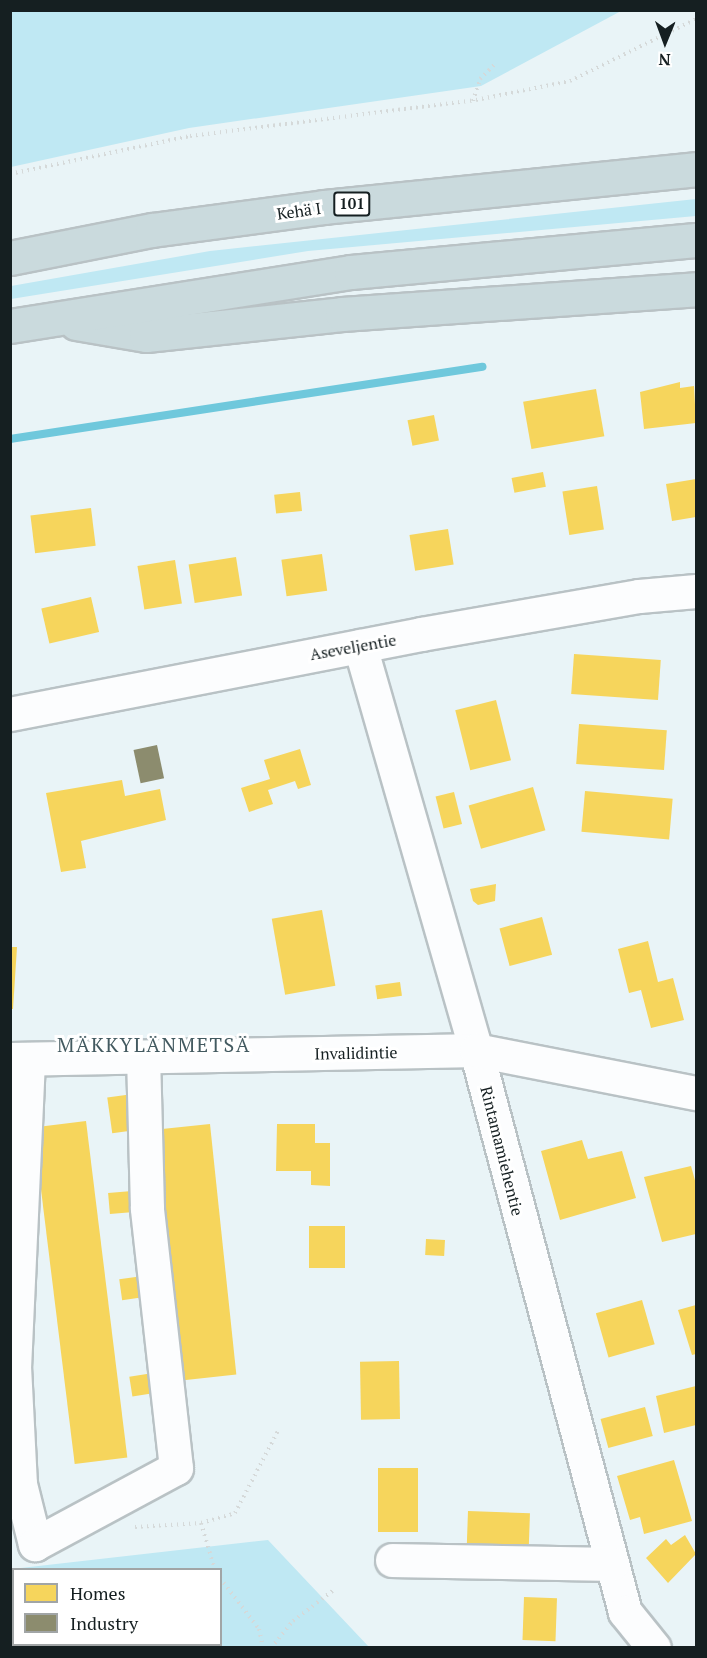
<!DOCTYPE html>
<html>
<head>
<meta charset="utf-8">
<style>
  body { margin:0 }
  #map { position:relative; width:707px; height:1658px; overflow:hidden; background:#e9f4f7; font-family:"PT Serif",serif }
  div>[style] { position:absolute }
  .green>* { inset:0; background:#bfe8f3 }
  .homes>* { inset:0; background:#f6d55c; transform-origin:0 0 }
  .industry>* { inset:0; background:#8c8c6e; transform-origin:0 0 }
  .stream>* { height:8px; margin:-4px; padding:0 4px; transform-origin:4px; border-radius:4px; background:#6fc8dc }
  .path>* { height:4px; margin-top:-2px; transform-origin:0; background:repeating-linear-gradient(90deg,#d5d9d9 0 1.5px,transparent 0 6px) }
  .roads { filter:drop-shadow(2px 0 #b9c2c5) drop-shadow(-2px 0 #b9c2c5) drop-shadow(0 2px #b9c2c5) drop-shadow(0 -2px #b9c2c5) }
  .minor>* { height:33px; margin:-16.5px; padding:0 16.5px; transform-origin:16.5px; border-radius:16.5px; background:#fcfdfe }
  .highway>* { height:33px; margin:-16.5px; padding:0 16.5px; transform-origin:16.5px; border-radius:16.5px; background:#cadadd }
  span { translate:-50% -50%; white-space:nowrap; text-align:center; line-height:1.15; -webkit-text-stroke:6px #fff; paint-order:stroke }
  .shield-label span { padding:2px 4px; background:#fff; border:2px solid; border-radius:4px; -webkit-text-stroke-width:0 }
  .shield-label { font-size:15px; color:#151f21; font-weight:700 }
  .street-label { font-size:16px; color:#151f21 }
  .quarter-label { font-size:20px; color:#435a60; letter-spacing:1.5px }
  .frame { position:absolute; inset:0; border:12px solid #151f21; pointer-events:none }
  .legend { position:absolute; left:12px; top:1568px; width:210px; height:78px; box-sizing:border-box; background:#fff; border:2px solid #a1a5a6; margin:0; padding:8px 10px; list-style:none; font-size:18px; color:#151f21 }
  .legend li { display:flex; align-items:center; gap:12px; height:30px }
  .legend b { width:30px; border:2px solid #a1a5a6 }
  .north { position:absolute; left:635px; top:12px; width:60px; height:60px; -webkit-text-stroke:4px #fff; paint-order:stroke; rotate:181deg; font-size:16px; font-weight:700; line-height:24px; text-align:center; color:#151f21 }
  .north::after { content:''; display:block; margin:auto; width:21px; height:27px; background:#151f21; clip-path:polygon(50% 0,100% 100%,50% 72%,0 100%) }
</style>
</head>
<body>
<div id="map">
  <div class="green">
    <i style="clip-path:polygon(11px 10px,621px 10px,621px 11px,481px 86px,189px 128px,11px 167px)"></i>
    <i style="clip-path:polygon(696px 199px,696px 216px,308px 251px,11px 299px,11px 286px,210px 251px)"></i>
    <i style="clip-path:polygon(evenodd,268px 1540px,369px 1647px,11px 1647px,12px 1569px,268px 1540px,14px 1570px,220px 1570px,220px 1644px,14px 1644px,14px 1570px)"></i>
  </div>
  <div class="homes">
    <i style="clip-path:polygon(680px 382px,680px 388px,694px 386px,696px 423px,644px 429px,640px 392px)"></i>
    <i style="left:596px;top:389px;width:48px;height:74px;rotate:80deg"></i>
    <i style="left:434px;top:415px;width:26px;height:27px;rotate:79deg"></i>
    <i style="left:543px;top:472px;width:15px;height:32px;rotate:79deg"></i>
    <i style="clip-path:polygon(696px 479px,696px 517px,672px 521px,666px 484px)"></i>
    <i style="left:597px;top:486px;width:44px;height:35px;rotate:81deg"></i>
    <i style="left:300px;top:492px;width:19px;height:26px;rotate:84deg"></i>
    <i style="left:91px;top:508px;width:38px;height:61px;rotate:83deg"></i>
    <i style="left:448px;top:529px;width:36px;height:39px;rotate:81deg"></i>
    <i style="left:322px;top:554px;width:37px;height:41px;rotate:82deg"></i>
    <i style="left:236px;top:557px;width:39px;height:48px;rotate:81deg"></i>
    <i style="left:175px;top:560px;width:44px;height:38px;rotate:81deg"></i>
    <i style="left:91px;top:597px;width:36px;height:51px;rotate:77deg"></i>
    <i style="left:574px;top:654px;width:87px;height:40px;rotate:4deg"></i>
    <i style="left:496px;top:700px;width:62px;height:42px;rotate:76deg"></i>
    <i style="left:579px;top:724px;width:88px;height:40px;rotate:4deg"></i>
    <i style="clip-path:polygon(300px 749px,311px 785px,298px 789px,295px 781px,268px 790px,273px 804px,249px 812px,241px 788px,270px 779px,264px 760px)"></i>
    <i style="clip-path:polygon(122px 780px,125px 796px,160px 789px,166px 820px,81px 841px,86px 868px,61px 872px,46px 793px)"></i>
    <i style="left:533px;top:787px;width:45px;height:67px;rotate:74deg"></i>
    <i style="left:585px;top:791px;width:88px;height:41px;rotate:5deg"></i>
    <i style="left:454px;top:792px;width:33px;height:19px;rotate:76deg"></i>
    <i style="clip-path:polygon(496px 884px,495px 901px,478px 905px,473px 901px,470px 889px)"></i>
    <i style="left:322px;top:910px;width:77px;height:51px;rotate:80deg"></i>
    <i style="left:542px;top:917px;width:39px;height:44px;rotate:75deg"></i>
    <i style="clip-path:polygon(648px 941px,658px 982px,673px 978px,684px 1020px,651px 1028px,641px 990px,629px 993px,618px 949px)"></i>
    <i style="clip-path:polygon(10px 947px,17px 947px,13px 1009px,10px 1009px)"></i>
    <i style="left:400px;top:982px;width:14px;height:25px;rotate:82deg"></i>
    <i style="left:133px;top:1094px;width:36px;height:26px;rotate:82deg"></i>
    <i style="left:86px;top:1121px;width:339px;height:53px;rotate:83deg"></i>
    <i style="left:210px;top:1124px;width:252px;height:53px;rotate:84deg"></i>
    <i style="clip-path:polygon(277px 1124px,315px 1124px,315px 1143px,330px 1143px,330px 1186px,311px 1185px,311px 1171px,276px 1171px)"></i>
    <i style="clip-path:polygon(582px 1140px,588px 1159px,622px 1151px,636px 1198px,560px 1220px,541px 1151px)"></i>
    <i style="clip-path:polygon(691px 1166px,696px 1184px,696px 1234px,662px 1242px,644px 1177px)"></i>
    <i style="left:132px;top:1191px;width:21px;height:24px;rotate:85deg"></i>
    <i style="left:309px;top:1226px;width:36px;height:42px"></i>
    <i style="left:426px;top:1239px;width:19px;height:16px;rotate:3deg"></i>
    <i style="left:143px;top:1276px;width:21px;height:24px;rotate:82deg"></i>
    <i style="left:642px;top:1300px;width:46px;height:48px;rotate:74deg"></i>
    <i style="clip-path:polygon(696px 1305px,696px 1354px,692px 1355px,678px 1310px)"></i>
    <i style="left:399px;top:1361px;width:58px;height:39px;rotate:89deg"></i>
    <i style="left:153px;top:1373px;width:20px;height:24px;rotate:81deg"></i>
    <i style="clip-path:polygon(696px 1386px,696px 1425px,664px 1433px,656px 1396px)"></i>
    <i style="left:645px;top:1407px;width:30px;height:46px;rotate:75deg"></i>
    <i style="clip-path:polygon(674px 1460px,692px 1521px,644px 1534px,640px 1517px,630px 1520px,617px 1476px)"></i>
    <i style="left:378px;top:1468px;width:40px;height:64px"></i>
    <i style="left:468px;top:1511px;width:62px;height:36px;rotate:2deg"></i>
    <i style="clip-path:polygon(685px 1535px,696px 1554px,668px 1583px,646px 1558px,666px 1539px,671px 1545px)"></i>
    <i style="left:524px;top:1597px;width:33px;height:43px;rotate:2deg"></i>
  </div>
  <div class="industry">
    <i style="left:157px;top:745px;width:34px;height:24px;rotate:78deg"></i>
  </div>
  <div class="stream">
    <i style="left:10px;top:439px;width:478px;rotate:-8.7deg"></i>
  </div>
  <div class="path">
    <i style="left:473px;top:101px;width:23px;rotate:-72deg"></i>
    <i style="left:480px;top:79px;width:21px;rotate:-45deg"></i>
    <i style="left:10px;top:174px;width:184px;rotate:-11.9deg"></i>
    <i style="left:190px;top:136px;width:288px;rotate:-7.2deg"></i>
    <i style="left:476px;top:100px;width:96px;rotate:-11.4deg"></i>
    <i style="left:570px;top:81px;width:140px;rotate:-26.2deg"></i>
    <i style="left:201px;top:1523px;width:35px;rotate:-16deg"></i>
    <i style="left:235px;top:1513px;width:95px;rotate:-62.4deg"></i>
    <i style="left:135px;top:1527px;width:66px;rotate:-3.5deg"></i>
    <i style="left:201px;top:1523px;width:49px;rotate:73.4deg"></i>
    <i style="left:220px;top:1578px;width:64px;rotate:52.6deg"></i>
    <i style="left:259px;top:1629px;width:19px;rotate:78deg"></i>
    <i style="left:271px;top:1648px;width:35px;rotate:-51deg"></i>
    <i style="left:293px;top:1621px;width:53px;rotate:-37.3deg"></i>
  </div>
  <div class="roads">
    <div class="minor">
      <i style="left:360px;top:646px;width:420px;rotate:74deg"></i>
      <i style="left:476px;top:1050px;width:581px;rotate:75.15deg"></i>
      <i style="left:625px;top:1612px;width:46px;rotate:51.1deg"></i>
      <i style="left:10px;top:714px;width:419px;rotate:-11deg"></i>
      <i style="left:421px;top:634px;width:221px;rotate:-9.9deg"></i>
      <i style="left:639px;top:596px;width:57px;rotate:-5deg"></i>
      <i style="left:10px;top:1059px;width:466px;rotate:-1.1deg"></i>
      <i style="left:476px;top:1050px;width:224px;rotate:11.1deg"></i>
      <i style="left:28px;top:1060px;width:306px;rotate:92.6deg"></i>
      <i style="left:14px;top:1366px;width:118px;rotate:87.1deg"></i>
      <i style="left:20px;top:1484px;width:62px;rotate:76deg"></i>
      <i style="left:35px;top:1544px;width:160px;rotate:-28.3deg"></i>
      <i style="left:176px;top:1468px;width:262px;rotate:-96.4deg"></i>
      <i style="left:147px;top:1208px;width:151px;rotate:-91.5deg"></i>
      <i style="left:392px;top:1560px;width:220px;rotate:1deg"></i>
    </div>
    <div class="highway">
      <i style="left:10px;top:258px;width:145px;rotate:-11.2deg"></i>
      <i style="left:152px;top:230px;width:174px;rotate:-7.6deg"></i>
      <i style="left:324px;top:207px;width:374px;rotate:-5.8deg"></i>
      <i style="left:76px;top:323px;width:71px;rotate:9.7deg"></i>
      <i style="left:146px;top:335px;width:197px;rotate:-6.1deg"></i>
      <i style="left:342px;top:314px;width:355px;rotate:-4deg"></i>
      <i style="left:10px;top:326px;width:345px;rotate:-9deg"></i>
      <i style="left:351px;top:272px;width:346px;rotate:-5.3deg"></i>
    </div>
  </div>
  <div class="shield-label">
    <span style="left:352px;top:204px">101</span>
  </div>
  <div class="street-label">
    <span style="left:299px;top:211px;rotate:-8deg">Kehä I</span>
    <span style="left:353px;top:647px;rotate:-10deg">Aseveljentie</span>
    <span style="left:356px;top:1053px;rotate:-1deg">Invalidintie</span>
    <span style="left:502px;top:1151px;rotate:76deg">Rintamamiehentie</span>
  </div>
  <div class="quarter-label">
    <span style="left:154px;top:1044px">MÄKKYLÄNMETSÄ</span>
  </div>
  <div class="frame"></div>
  <ul class="legend">
  <li><b style="height:16px;background:#f6d55c"></b>Homes</li>
  <li><b style="height:16px;background:#8c8c6e"></b>Industry</li>
  </ul>
  <div class="north">N</div>
</div>
</body>
</html>
